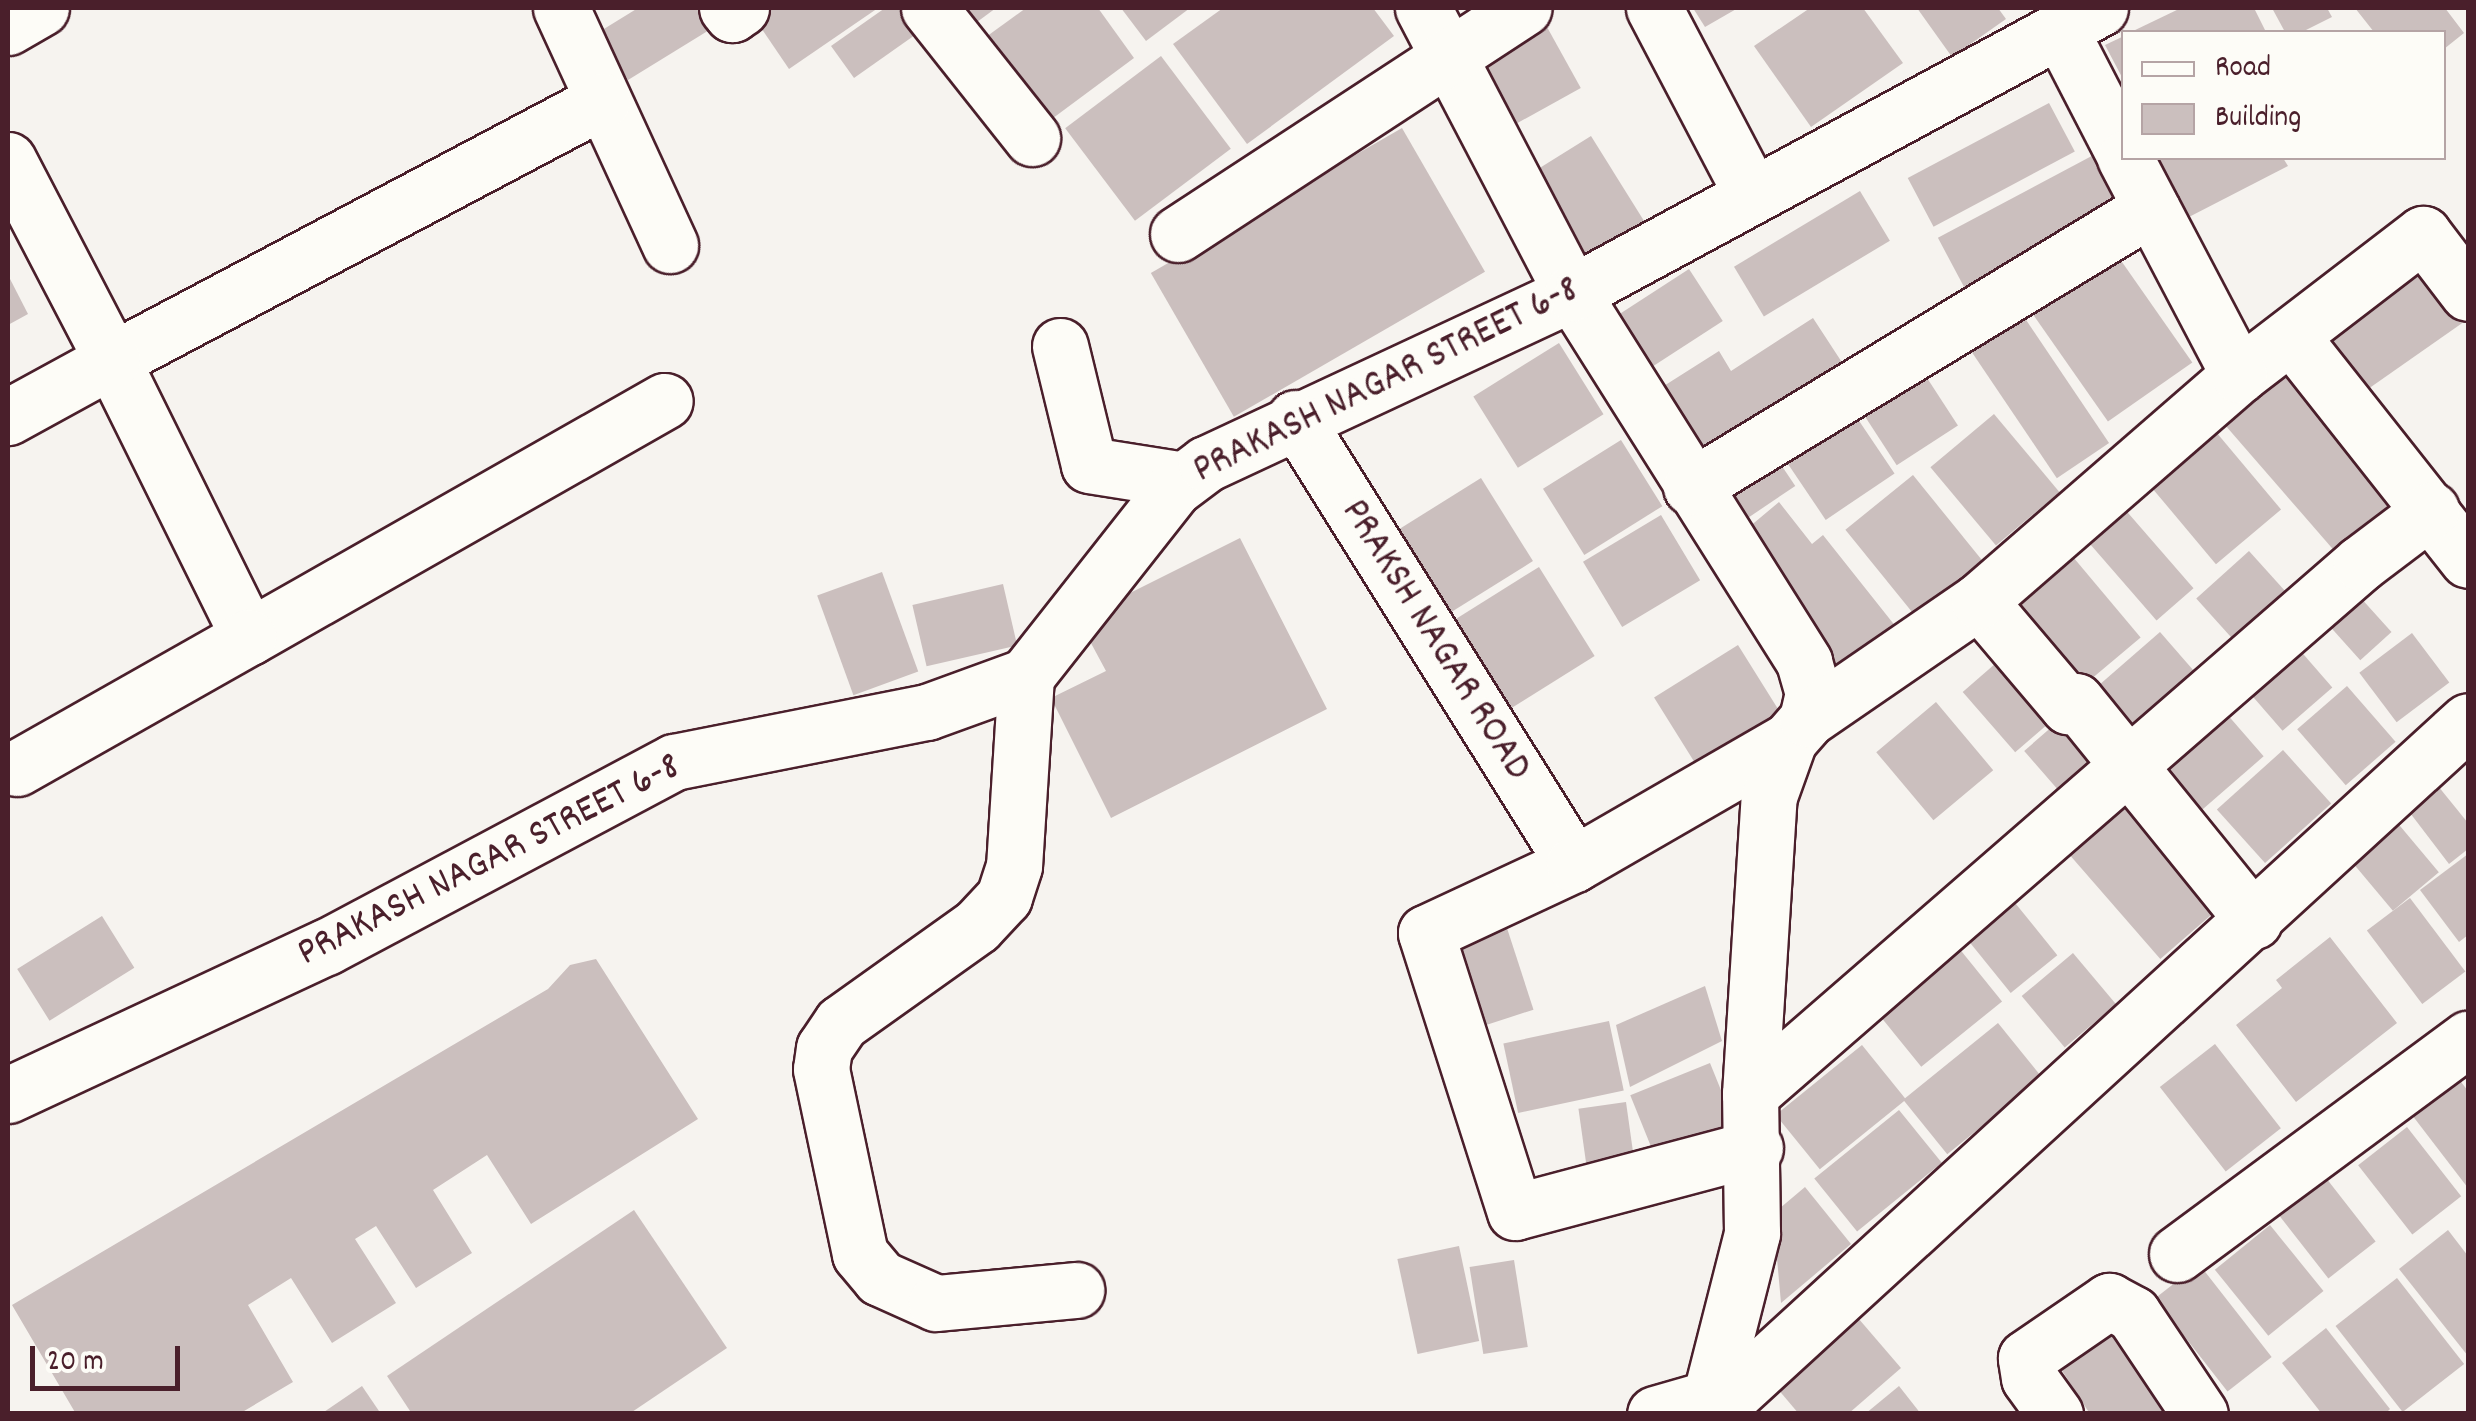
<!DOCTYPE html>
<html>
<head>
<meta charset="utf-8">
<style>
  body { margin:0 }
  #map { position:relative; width:2476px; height:1421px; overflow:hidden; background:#f6f3ef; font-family:Dekko,sans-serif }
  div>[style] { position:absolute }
  .building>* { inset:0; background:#cbbfbe; transform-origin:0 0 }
  .roads { filter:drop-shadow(2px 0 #4a1f2b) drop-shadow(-2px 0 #4a1f2b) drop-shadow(0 2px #4a1f2b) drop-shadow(0 -2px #4a1f2b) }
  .minor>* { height:55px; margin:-27.5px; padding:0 27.5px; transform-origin:27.5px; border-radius:27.5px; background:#fdfcf7 }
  span { translate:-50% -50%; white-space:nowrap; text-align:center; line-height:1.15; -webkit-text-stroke:9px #fdfcf7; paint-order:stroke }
  .street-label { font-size:40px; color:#4a1f2b }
  .frame { position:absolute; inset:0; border:10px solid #4a1f2b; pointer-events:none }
  .legend { position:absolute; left:2121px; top:30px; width:325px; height:130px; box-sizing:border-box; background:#fdfcf7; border:2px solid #b5a4a5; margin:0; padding:12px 18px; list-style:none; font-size:30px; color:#4a1f2b }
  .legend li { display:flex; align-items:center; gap:20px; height:50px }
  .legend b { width:50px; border:2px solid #b5a4a5 }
  .scale { position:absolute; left:30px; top:1346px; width:150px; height:45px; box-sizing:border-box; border:5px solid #4a1f2b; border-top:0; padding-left:12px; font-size:30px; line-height:35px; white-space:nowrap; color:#4a1f2b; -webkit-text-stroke:8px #fdfcf7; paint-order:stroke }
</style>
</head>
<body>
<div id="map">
  <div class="building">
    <i style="clip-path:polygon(638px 8px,708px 8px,719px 24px,628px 80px,599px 32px)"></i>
    <i style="clip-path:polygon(759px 8px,878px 8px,789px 69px,751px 13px)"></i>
    <i style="clip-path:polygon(885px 8px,921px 8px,932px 23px,854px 78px,831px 46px)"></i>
    <i style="clip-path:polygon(937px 8px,996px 8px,958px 36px)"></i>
    <i style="clip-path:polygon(1026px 8px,1098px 8px,1134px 58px,1041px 127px,979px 42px)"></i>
    <i style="clip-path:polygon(1121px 8px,1190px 8px,1146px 41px)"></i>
    <i style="clip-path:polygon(1223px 8px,1373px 8px,1394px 36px,1247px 144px,1173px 44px)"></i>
    <i style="clip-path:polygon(1693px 8px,1738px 8px,1705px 27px)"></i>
    <i style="clip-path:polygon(1810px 8px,1863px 8px,1903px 63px,1811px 127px,1754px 46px)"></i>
    <i style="clip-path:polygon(1917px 8px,1998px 8px,2006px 19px,1952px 57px)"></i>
    <i style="clip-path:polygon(2181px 8px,2254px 8px,2266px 32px,2131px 32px)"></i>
    <i style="clip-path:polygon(2272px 8px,2327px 8px,2332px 17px,2302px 32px,2285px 32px)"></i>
    <i style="clip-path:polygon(2355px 8px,2445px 8px,2464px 33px,2444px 49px,2444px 32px,2374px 32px)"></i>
    <i style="left:1542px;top:18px;width:80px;height:91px;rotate:61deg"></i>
    <i style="clip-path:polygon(2124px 36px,2124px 81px,2105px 45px)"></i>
    <i style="left:1161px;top:56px;width:116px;height:120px;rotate:53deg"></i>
    <i style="left:2049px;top:103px;width:55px;height:160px;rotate:62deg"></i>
    <i style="left:1402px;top:128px;width:166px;height:290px;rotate:60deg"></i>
    <i style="left:1591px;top:136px;width:101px;height:88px;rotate:58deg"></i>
    <i style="left:2103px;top:150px;width:68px;height:187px;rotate:62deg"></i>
    <i style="clip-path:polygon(2155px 158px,2283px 158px,2288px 166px,2187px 218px)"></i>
    <i style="left:1860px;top:191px;width:58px;height:147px;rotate:59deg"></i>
    <i style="left:2108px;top:242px;width:147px;height:103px;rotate:55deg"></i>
    <i style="left:2420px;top:255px;width:80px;height:129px;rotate:55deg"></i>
    <i style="left:1689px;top:269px;width:62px;height:103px;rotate:57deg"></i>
    <i style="clip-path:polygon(8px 275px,28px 314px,8px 325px)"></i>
    <i style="left:2014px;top:302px;width:170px;height:63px;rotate:56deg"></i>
    <i style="clip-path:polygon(1813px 318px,1845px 367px,1693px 465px,1648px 396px,1719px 351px,1731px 371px)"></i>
    <i style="left:1559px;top:343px;width:84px;height:101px;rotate:58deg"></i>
    <i style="left:2290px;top:358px;width:189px;height:93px;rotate:49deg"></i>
    <i style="left:1916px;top:361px;width:77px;height:73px;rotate:57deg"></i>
    <i style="left:1847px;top:403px;width:85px;height:83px;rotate:56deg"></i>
    <i style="left:1994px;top:414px;width:102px;height:83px;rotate:50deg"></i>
    <i style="left:2211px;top:426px;width:109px;height:85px;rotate:50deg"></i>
    <i style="left:1621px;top:440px;width:78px;height:92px;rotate:58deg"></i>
    <i style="left:1769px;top:447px;width:47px;height:77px;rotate:56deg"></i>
    <i style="left:1913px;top:475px;width:112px;height:87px;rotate:51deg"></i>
    <i style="left:1481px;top:478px;width:98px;height:100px;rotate:58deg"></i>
    <i style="clip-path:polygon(1779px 502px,1812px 544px,1823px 535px,1904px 637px,1839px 688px,1736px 538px)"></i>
    <i style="left:2122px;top:506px;width:109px;height:49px;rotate:49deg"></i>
    <i style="left:1661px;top:515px;width:76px;height:91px;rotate:59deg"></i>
    <i style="clip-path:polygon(1240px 538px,1327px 709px,1111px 818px,1051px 698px,1106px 671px,1078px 619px)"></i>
    <i style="left:2068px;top:551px;width:113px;height:94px;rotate:50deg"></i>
    <i style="left:2249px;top:551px;width:71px;height:71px;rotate:48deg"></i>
    <i style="left:1539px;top:567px;width:105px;height:115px;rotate:58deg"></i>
    <i style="left:882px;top:572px;width:106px;height:69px;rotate:70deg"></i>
    <i style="left:1003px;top:584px;width:63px;height:93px;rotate:77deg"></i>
    <i style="left:2350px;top:586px;width:62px;height:42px;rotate:48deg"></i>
    <i style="left:2160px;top:632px;width:72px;height:102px;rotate:49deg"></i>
    <i style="left:2412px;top:633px;width:62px;height:66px;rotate:53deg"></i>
    <i style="left:2291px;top:640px;width:63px;height:66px;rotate:49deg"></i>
    <i style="left:1738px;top:645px;width:88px;height:99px;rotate:58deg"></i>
    <i style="left:2011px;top:650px;width:80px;height:64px;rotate:49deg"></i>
    <i style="left:2347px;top:686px;width:74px;height:66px;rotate:49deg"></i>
    <i style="left:1936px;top:702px;width:89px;height:78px;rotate:50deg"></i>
    <i style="left:2077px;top:705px;width:72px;height:70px;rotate:49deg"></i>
    <i style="left:2219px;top:705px;width:68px;height:91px;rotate:49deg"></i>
    <i style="left:2283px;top:750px;width:72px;height:89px;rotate:48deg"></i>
    <i style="clip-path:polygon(2434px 781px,2468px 823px,2468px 849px,2449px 864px,2404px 805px)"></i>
    <i style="left:2125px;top:795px;width:147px;height:81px;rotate:49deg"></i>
    <i style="left:2390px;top:814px;width:76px;height:60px;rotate:50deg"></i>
    <i style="clip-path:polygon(2468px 854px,2468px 935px,2459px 942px,2420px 890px)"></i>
    <i style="left:2007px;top:893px;width:80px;height:60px;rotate:51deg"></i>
    <i style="left:2410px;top:898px;width:92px;height:54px;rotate:53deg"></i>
    <i style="left:102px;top:916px;width:61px;height:100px;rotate:58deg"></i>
    <i style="left:1506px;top:925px;width:89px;height:66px;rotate:72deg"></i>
    <i style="clip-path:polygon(2330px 937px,2397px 1023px,2296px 1102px,2236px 1025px,2282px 988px,2276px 980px)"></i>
    <i style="left:1958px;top:947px;width:70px;height:104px;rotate:51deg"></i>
    <i style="left:2073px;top:953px;width:67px;height:67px;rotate:50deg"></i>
    <i style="clip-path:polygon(596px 959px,698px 1119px,531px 1224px,487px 1155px,433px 1190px,472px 1253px,416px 1288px,376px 1226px,355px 1239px,396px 1303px,332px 1343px,291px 1278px,248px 1305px,293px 1382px,239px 1414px,76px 1414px,12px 1305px,548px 989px,570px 965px)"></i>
    <i style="clip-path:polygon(1705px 986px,1722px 1041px,1630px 1087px,1616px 1025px)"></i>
    <i style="left:1609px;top:1021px;width:71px;height:108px;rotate:78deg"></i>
    <i style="left:1998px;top:1023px;width:70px;height:122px;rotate:51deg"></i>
    <i style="left:2215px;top:1044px;width:107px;height:70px;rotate:52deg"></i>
    <i style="left:1862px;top:1045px;width:70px;height:111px;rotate:51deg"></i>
    <i style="left:1710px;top:1063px;width:65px;height:86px;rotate:68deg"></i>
    <i style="clip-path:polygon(2458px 1078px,2468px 1091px,2468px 1188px,2412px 1115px)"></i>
    <i style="left:1626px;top:1102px;width:68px;height:48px;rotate:82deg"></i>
    <i style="left:1899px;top:1110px;width:68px;height:109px;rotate:51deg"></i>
    <i style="left:2407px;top:1127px;width:88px;height:62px;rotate:52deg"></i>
    <i style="left:2319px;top:1169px;width:92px;height:60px;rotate:52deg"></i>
    <i style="clip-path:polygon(1805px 1187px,1851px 1244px,1781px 1303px,1773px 1214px)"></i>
    <i style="clip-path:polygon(634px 1210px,727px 1348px,629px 1414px,412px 1414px,387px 1376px)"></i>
    <i style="left:2270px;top:1225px;width:85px;height:71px;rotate:51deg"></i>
    <i style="clip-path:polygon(2448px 1230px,2468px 1256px,2468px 1356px,2399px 1269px)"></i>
    <i style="left:1459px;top:1246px;width:97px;height:63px;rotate:78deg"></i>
    <i style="left:1514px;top:1260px;width:88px;height:45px;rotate:81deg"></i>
    <i style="left:2199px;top:1264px;width:118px;height:56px;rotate:52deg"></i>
    <i style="left:2397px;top:1278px;width:109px;height:78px;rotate:52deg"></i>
    <i style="clip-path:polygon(1852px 1311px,1901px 1368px,1848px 1414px,1799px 1414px,1771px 1381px)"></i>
    <i style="clip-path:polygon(2117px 1312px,2184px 1414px,2090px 1414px,2052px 1355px)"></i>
    <i style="clip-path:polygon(2326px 1328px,2390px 1409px,2385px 1414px,2322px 1414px,2282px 1363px)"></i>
    <i style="clip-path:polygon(362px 1386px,381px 1414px,321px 1414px)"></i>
    <i style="clip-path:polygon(1899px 1386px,1921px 1414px,1865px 1414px)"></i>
  </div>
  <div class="roads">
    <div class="minor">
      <i style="left:561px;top:8px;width:261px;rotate:65.3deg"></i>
      <i style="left:727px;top:8px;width:8px;rotate:50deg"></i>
      <i style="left:732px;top:14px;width:11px;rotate:-34deg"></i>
      <i style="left:929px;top:8px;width:166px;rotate:51.6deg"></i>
      <i style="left:1423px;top:8px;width:322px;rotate:62.4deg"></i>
      <i style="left:1572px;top:293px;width:436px;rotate:57.8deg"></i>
      <i style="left:1804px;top:662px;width:32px;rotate:74deg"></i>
      <i style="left:1813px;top:693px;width:27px;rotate:103deg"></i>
      <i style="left:1654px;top:8px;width:209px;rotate:62.3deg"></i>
      <i style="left:8px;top:27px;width:38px;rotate:-30deg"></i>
      <i style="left:2060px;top:30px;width:140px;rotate:62.7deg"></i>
      <i style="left:602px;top:101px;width:554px;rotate:152.14deg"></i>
      <i style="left:112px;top:360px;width:309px;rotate:63.7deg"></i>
      <i style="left:249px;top:637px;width:478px;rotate:-29.6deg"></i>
      <i style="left:8px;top:160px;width:225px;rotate:62.5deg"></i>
      <i style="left:112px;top:360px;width:119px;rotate:151.3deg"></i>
      <i style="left:1178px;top:234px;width:413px;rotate:-33.2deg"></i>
      <i style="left:2291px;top:336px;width:285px;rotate:51.7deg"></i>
      <i style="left:1060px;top:346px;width:122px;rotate:76.3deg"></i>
      <i style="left:1089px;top:465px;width:96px;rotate:9deg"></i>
      <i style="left:2239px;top:375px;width:232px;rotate:-37.5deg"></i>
      <i style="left:2423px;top:234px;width:74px;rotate:52.7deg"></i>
      <i style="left:1295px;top:418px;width:526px;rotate:57.97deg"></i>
      <i style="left:1691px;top:487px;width:538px;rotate:-31.24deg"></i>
      <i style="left:1979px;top:601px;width:138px;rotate:49.7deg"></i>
      <i style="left:2068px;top:706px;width:9px;rotate:-32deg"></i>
      <i style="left:2076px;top:701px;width:283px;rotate:51deg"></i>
      <i style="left:1026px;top:676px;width:190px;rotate:93.6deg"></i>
      <i style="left:1014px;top:866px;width:33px;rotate:108deg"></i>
      <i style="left:1004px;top:897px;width:40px;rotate:133deg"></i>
      <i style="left:977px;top:926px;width:167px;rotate:144.5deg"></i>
      <i style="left:841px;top:1023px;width:30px;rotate:124deg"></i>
      <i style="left:824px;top:1048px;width:21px;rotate:98deg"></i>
      <i style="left:821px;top:1069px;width:189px;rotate:78.1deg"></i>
      <i style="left:860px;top:1254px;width:31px;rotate:50deg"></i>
      <i style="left:880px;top:1278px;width:61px;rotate:24.1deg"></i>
      <i style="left:936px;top:1303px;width:141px;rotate:-5.3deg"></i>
      <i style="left:17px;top:768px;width:266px;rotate:-29.5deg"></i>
      <i style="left:1750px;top:1094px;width:809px;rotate:-40.99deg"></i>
      <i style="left:2361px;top:563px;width:88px;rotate:-37.1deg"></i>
      <i style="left:8px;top:1095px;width:351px;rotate:-25deg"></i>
      <i style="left:326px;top:947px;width:394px;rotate:-28deg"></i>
      <i style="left:674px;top:762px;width:258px;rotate:-11.2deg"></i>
      <i style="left:927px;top:712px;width:105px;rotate:-20deg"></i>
      <i style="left:1026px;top:676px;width:239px;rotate:-51.8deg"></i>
      <i style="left:1174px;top:488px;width:40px;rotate:-37deg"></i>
      <i style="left:1206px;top:464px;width:404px;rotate:-25deg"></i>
      <i style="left:1572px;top:293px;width:600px;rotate:-28.36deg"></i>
      <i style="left:1755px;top:1148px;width:248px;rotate:165.1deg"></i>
      <i style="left:1515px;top:1212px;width:293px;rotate:-107.7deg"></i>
      <i style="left:1426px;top:933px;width:163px;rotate:-25deg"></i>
      <i style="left:1574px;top:864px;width:248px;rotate:-30deg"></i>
      <i style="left:2177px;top:1254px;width:362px;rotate:-36.5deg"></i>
      <i style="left:1655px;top:1414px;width:57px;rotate:-16.2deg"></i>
      <i style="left:1706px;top:1414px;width:187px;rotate:-75.7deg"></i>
      <i style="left:1752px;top:1233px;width:139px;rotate:-90.8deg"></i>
      <i style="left:1750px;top:1094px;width:299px;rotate:-86.4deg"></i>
      <i style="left:1769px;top:796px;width:59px;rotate:-70.3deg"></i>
      <i style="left:1789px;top:740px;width:28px;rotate:-49deg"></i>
      <i style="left:1807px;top:719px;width:209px;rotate:-34.5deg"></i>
      <i style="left:1979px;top:601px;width:344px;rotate:-41deg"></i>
      <i style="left:2239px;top:375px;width:245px;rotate:-117.7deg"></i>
      <i style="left:1711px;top:1414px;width:1026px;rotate:-42.47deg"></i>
      <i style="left:2055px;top:1414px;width:44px;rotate:-125.8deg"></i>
      <i style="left:2029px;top:1378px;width:20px;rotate:-99deg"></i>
      <i style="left:2026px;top:1358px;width:101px;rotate:-34.5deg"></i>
      <i style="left:2109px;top:1301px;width:27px;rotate:28deg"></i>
      <i style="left:2133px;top:1314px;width:120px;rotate:56.2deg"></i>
    </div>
  </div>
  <div class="street-label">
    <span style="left:1387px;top:382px;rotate:-26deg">PRAKASH NAGAR STREET 6-8</span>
    <span style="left:1434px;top:641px;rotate:58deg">PRAKSH NAGAR ROAD</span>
    <span style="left:490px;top:862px;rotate:-27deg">PRAKASH NAGAR STREET 6-8</span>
  </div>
  <div class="frame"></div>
  <ul class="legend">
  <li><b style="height:12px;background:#fdfcf7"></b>Road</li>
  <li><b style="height:28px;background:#cbbfbe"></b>Building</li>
  </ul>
  <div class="scale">20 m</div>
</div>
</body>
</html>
